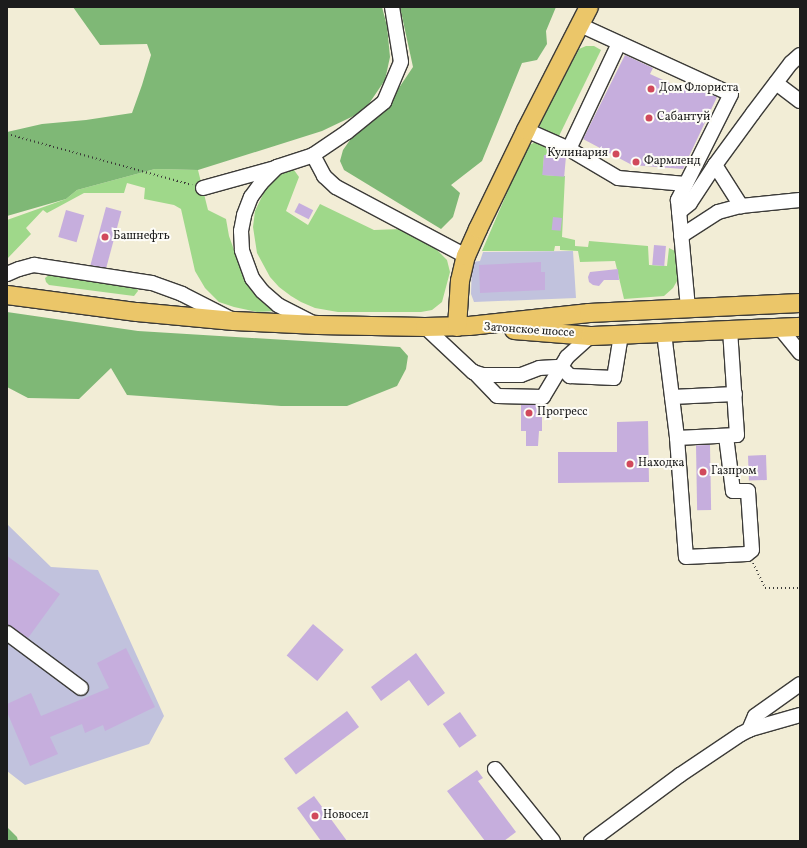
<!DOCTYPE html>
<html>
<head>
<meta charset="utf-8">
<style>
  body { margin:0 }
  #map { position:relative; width:807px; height:848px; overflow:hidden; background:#f2edd6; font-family:Vollkorn,serif }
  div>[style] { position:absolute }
  .industrial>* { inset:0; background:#c1c2dd }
  .green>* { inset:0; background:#9fd88a }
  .forest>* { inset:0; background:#7fb876 }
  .building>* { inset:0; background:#c6aedd; transform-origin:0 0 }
  .path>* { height:2px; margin-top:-1px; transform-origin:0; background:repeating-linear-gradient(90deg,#3c3b38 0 1px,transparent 0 4px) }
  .roads { filter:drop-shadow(1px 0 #3c3b38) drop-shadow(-1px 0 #3c3b38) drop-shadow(0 1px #3c3b38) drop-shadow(0 -1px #3c3b38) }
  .minor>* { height:14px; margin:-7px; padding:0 7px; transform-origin:7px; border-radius:7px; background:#fff }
  .major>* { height:18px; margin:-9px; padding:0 9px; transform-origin:9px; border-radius:9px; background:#ebc669 }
  .dots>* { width:11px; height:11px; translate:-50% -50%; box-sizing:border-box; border:2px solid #fdfcf7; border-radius:50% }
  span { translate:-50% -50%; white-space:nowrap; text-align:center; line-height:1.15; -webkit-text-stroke:4px #fdfcf7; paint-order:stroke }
  .poi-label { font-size:12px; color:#1c1c1c }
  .left { translate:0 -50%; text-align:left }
  .right { translate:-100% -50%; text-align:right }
  .street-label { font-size:12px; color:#1c1c1c }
  .frame { position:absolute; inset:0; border:8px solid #1c1c1c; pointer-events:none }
</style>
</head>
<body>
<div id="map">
  <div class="industrial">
    <i style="clip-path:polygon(573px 251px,576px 298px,474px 302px,471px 294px,472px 262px,480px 261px,483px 252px)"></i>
    <i style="clip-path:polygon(7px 524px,51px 567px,98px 570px,164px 716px,149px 744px,25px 785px,7px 771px)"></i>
  </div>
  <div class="green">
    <i style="clip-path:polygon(586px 46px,594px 46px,601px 50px,559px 136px,554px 137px,542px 130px,539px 125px,579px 49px)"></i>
    <i style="clip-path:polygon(538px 141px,565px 154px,544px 155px,543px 175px,565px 176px,562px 237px,575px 240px,575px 246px,588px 247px,589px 241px,648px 246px,649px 265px,667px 266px,669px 248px,677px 252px,677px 281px,673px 288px,664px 296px,624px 299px,615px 261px,580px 262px,578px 251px,560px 250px,560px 246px,555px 246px,554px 251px,482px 251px,527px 146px)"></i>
    <i style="clip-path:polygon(155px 169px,198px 170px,208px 210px,226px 219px,229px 236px,243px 275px,254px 292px,276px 311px,257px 312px,234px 307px,219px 302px,205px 288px,195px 271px,181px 209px,174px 205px,144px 199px,145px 188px,127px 183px,124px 193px,84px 193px,47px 213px,43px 210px,26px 228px,31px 234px,7px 259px,7px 220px,66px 199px,77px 190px)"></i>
    <i style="clip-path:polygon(288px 169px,294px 170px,299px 177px,286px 211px,308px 225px,320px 204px,374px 230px,401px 229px,424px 240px,435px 248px,447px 260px,450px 272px,442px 302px,432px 310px,421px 312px,338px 312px,315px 308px,301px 302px,291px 296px,279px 287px,270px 277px,257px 253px,253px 227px,255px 211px,268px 184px,275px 176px)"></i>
    <i style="clip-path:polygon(49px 275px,135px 284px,138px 291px,134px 296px,49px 285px,46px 282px,45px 278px)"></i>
  </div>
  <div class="forest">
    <i style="clip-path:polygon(73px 7px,382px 7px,387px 26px,390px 57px,385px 80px,364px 111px,322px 131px,198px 170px,155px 169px,77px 190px,66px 199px,7px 216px,7px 132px,42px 124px,86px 120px,132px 113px,142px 85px,151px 55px,147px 44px,100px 45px)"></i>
    <i style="clip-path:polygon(400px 7px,556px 7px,546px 31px,547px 44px,537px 60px,522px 63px,482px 161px,451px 185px,460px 193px,453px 217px,441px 229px,344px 170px,340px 161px,343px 150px,350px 140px,384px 110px,413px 67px)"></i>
    <i style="clip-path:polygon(7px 312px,138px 331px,400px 347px,408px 356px,406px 369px,397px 386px,347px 406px,281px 406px,127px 395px,111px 368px,79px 399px,28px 398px,7px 387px)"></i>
    <i style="clip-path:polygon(7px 827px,17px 837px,18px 841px,7px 841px)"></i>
  </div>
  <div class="building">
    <i style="clip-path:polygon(625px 55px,653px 68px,650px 74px,685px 90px,689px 84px,717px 97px,683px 169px,632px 165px,583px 139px)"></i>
    <i style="left:544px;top:155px;width:22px;height:20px;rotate:5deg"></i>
    <i style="left:299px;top:203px;width:16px;height:10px;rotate:27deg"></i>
    <i style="left:106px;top:207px;width:16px;height:60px;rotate:15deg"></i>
    <i style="left:66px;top:210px;width:19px;height:28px;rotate:16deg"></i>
    <i style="left:553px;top:217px;width:9px;height:13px;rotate:6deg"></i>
    <i style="left:654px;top:245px;width:12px;height:20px;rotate:5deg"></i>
    <i style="clip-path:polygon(541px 262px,541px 272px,545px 272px,545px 290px,480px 293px,479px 265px)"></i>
    <i style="clip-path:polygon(618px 269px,619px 280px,604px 280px,599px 286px,593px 285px,589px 282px,588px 277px,590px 272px)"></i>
    <i style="clip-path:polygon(521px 405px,542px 405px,542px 431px,539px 431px,538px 446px,526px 446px,526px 431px,521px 431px)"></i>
    <i style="clip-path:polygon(648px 421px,649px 482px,558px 483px,558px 452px,617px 452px,617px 422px)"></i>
    <i style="left:710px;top:445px;width:65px;height:14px;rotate:89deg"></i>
    <i style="left:766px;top:455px;width:25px;height:18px;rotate:88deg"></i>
    <i style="clip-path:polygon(7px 556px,60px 594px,28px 638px,7px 624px)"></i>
    <i style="left:313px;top:624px;width:40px;height:41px;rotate:40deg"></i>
    <i style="clip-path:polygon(126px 648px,155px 707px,105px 731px,103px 725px,85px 733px,82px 724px,50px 737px,58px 754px,30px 766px,7px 712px,7px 704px,31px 693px,41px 716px,109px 688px,97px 663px)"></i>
    <i style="clip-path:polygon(416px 653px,445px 693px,428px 706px,409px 680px,381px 701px,371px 687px)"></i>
    <i style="left:347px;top:711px;width:20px;height:79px;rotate:53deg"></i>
    <i style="left:460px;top:712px;width:29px;height:21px;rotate:55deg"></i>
    <i style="clip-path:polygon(477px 770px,483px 778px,478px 781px,516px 832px,504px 841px,485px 841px,447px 791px)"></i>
    <i style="clip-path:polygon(314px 796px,347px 841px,321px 841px,297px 808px)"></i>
  </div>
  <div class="path">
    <i style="left:7px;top:134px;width:192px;rotate:15.4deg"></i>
    <i style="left:753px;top:563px;width:28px;rotate:64deg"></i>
    <i style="left:765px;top:588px;width:35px"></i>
  </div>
  <div class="roads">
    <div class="minor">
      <i style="left:580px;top:25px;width:166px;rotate:24.6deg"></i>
      <i style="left:731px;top:94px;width:119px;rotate:116.6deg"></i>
      <i style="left:678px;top:200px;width:108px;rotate:84.7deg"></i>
      <i style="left:776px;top:83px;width:30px;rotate:37deg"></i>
      <i style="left:526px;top:130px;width:47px;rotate:23.8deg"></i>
      <i style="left:569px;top:149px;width:117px;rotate:-64.7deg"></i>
      <i style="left:569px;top:149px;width:57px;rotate:30.6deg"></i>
      <i style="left:618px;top:178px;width:68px;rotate:5deg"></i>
      <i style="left:313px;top:155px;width:24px;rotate:62deg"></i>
      <i style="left:324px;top:176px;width:16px;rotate:43deg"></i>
      <i style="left:336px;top:187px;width:147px;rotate:28deg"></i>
      <i style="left:715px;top:165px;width:49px;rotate:57.6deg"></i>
      <i style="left:203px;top:188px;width:75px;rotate:-15.5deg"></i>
      <i style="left:679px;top:212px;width:14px;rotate:-39deg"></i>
      <i style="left:690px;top:203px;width:45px;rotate:-56.7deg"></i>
      <i style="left:715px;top:165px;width:64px;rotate:-53.8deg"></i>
      <i style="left:753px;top:113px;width:63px;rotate:-52.8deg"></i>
      <i style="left:791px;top:63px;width:12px;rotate:-42deg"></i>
      <i style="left:681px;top:236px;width:44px;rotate:-33deg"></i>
      <i style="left:718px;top:212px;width:24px;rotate:-15deg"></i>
      <i style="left:741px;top:206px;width:59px;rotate:-5.8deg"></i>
      <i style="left:7px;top:274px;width:13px;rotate:-23deg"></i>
      <i style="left:19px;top:269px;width:16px;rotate:-15deg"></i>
      <i style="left:34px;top:265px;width:119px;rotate:8.7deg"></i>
      <i style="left:152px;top:283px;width:32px;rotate:20deg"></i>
      <i style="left:182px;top:294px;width:55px;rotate:27deg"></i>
      <i style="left:313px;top:323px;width:39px;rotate:-153deg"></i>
      <i style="left:278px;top:305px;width:21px;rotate:-139deg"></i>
      <i style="left:262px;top:291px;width:16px;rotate:-128deg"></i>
      <i style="left:252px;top:278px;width:30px;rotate:-110deg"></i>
      <i style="left:242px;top:250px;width:19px;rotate:-93deg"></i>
      <i style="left:241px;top:231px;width:16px;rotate:-79deg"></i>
      <i style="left:244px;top:215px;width:19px;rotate:-69deg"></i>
      <i style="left:251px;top:197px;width:17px;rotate:-54deg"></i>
      <i style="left:261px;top:183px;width:23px;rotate:-45deg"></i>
      <i style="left:277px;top:167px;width:38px;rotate:-18deg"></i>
      <i style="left:313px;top:155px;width:41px;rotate:-34.1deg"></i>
      <i style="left:347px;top:132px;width:48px;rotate:-39deg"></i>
      <i style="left:384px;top:102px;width:43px;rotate:-67deg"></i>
      <i style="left:401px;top:62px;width:56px;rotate:-99.3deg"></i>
      <i style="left:425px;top:327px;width:66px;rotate:43.2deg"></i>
      <i style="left:473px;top:372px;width:10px;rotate:17deg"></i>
      <i style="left:483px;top:375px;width:38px"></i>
      <i style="left:521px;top:375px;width:19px;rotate:-21deg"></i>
      <i style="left:539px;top:368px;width:22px;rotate:-3deg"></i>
      <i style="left:561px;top:367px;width:13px;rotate:45deg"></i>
      <i style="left:570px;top:376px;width:44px;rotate:2.6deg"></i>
      <i style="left:614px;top:378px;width:44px;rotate:-80.8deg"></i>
      <i style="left:780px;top:328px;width:32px;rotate:51deg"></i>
      <i style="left:664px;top:333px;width:106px;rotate:82.9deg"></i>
      <i style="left:677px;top:438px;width:119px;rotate:85.7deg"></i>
      <i style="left:686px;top:557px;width:61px;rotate:-2.8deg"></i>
      <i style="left:747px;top:554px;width:6px;rotate:-39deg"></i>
      <i style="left:752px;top:550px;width:59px;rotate:-93.9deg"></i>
      <i style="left:748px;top:491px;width:15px;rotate:180deg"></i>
      <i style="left:733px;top:491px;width:55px;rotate:-97.3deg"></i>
      <i style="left:474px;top:372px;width:33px;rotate:46deg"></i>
      <i style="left:497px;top:396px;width:46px;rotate:1.2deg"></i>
      <i style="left:543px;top:397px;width:47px;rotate:-59deg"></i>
      <i style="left:567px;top:357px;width:31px;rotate:-42deg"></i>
      <i style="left:672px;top:397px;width:63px;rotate:-2.7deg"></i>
      <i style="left:677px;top:438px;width:60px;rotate:-2.9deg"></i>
      <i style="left:737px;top:435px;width:105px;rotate:-93.8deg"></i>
      <i style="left:7px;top:633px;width:92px;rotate:36.6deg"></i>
      <i style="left:749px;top:730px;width:15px;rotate:-67deg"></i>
      <i style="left:755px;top:716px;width:55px;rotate:-35.4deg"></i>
      <i style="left:495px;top:769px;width:92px;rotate:51.1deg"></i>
      <i style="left:591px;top:841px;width:111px;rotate:-36.6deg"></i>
      <i style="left:680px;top:775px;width:73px;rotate:-33.9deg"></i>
      <i style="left:741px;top:734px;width:11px;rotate:-27deg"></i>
      <i style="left:751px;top:729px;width:51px;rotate:-15.9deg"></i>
    </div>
    <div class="major">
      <i style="left:7px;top:295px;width:131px;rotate:7.5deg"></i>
      <i style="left:137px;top:312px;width:97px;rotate:5.3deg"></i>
      <i style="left:234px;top:321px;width:84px;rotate:2.7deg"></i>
      <i style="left:318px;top:325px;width:107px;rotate:1.1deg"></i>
      <i style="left:425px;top:327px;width:44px;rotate:-1.3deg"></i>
      <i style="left:469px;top:326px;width:121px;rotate:-6.2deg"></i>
      <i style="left:589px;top:313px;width:211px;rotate:-2.7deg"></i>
      <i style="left:457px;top:327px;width:46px;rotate:-86.3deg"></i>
      <i style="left:460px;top:281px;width:26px;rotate:-77deg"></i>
      <i style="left:466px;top:256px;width:30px;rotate:-66deg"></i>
      <i style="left:478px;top:229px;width:110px;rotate:-64.1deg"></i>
      <i style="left:526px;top:130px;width:138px;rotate:-62.9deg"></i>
      <i style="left:514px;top:330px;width:76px;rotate:4.5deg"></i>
      <i style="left:590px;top:336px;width:210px;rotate:-2.5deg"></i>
    </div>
  </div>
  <div class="dots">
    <i style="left:651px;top:89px;background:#d1495b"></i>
    <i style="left:649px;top:118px;background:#d1495b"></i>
    <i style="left:616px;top:154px;background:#d1495b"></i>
    <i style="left:636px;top:162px;background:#d1495b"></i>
    <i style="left:105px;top:237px;background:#d1495b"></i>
    <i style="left:529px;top:413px;background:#d1495b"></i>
    <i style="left:630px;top:464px;background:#d1495b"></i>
    <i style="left:703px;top:472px;background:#d1495b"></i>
    <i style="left:315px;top:816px;background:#d1495b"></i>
  </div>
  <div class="poi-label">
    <span class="left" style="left:659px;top:89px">Дом Флориста</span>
    <span class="left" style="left:657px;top:118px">Сабантуй</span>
    <span class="right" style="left:608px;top:154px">Кулинария</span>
    <span class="left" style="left:644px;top:162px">Фармленд</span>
    <span class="left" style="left:113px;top:237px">Башнефть</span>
    <span class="left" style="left:537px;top:413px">Прогресс</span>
    <span class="left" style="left:638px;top:464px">Находка</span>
    <span class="left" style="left:711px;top:472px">Газпром</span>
    <span class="left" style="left:323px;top:816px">Новосел</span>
  </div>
  <div class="street-label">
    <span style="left:529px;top:331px;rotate:4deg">Затонское шоссе</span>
  </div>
  <div class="frame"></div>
</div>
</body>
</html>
